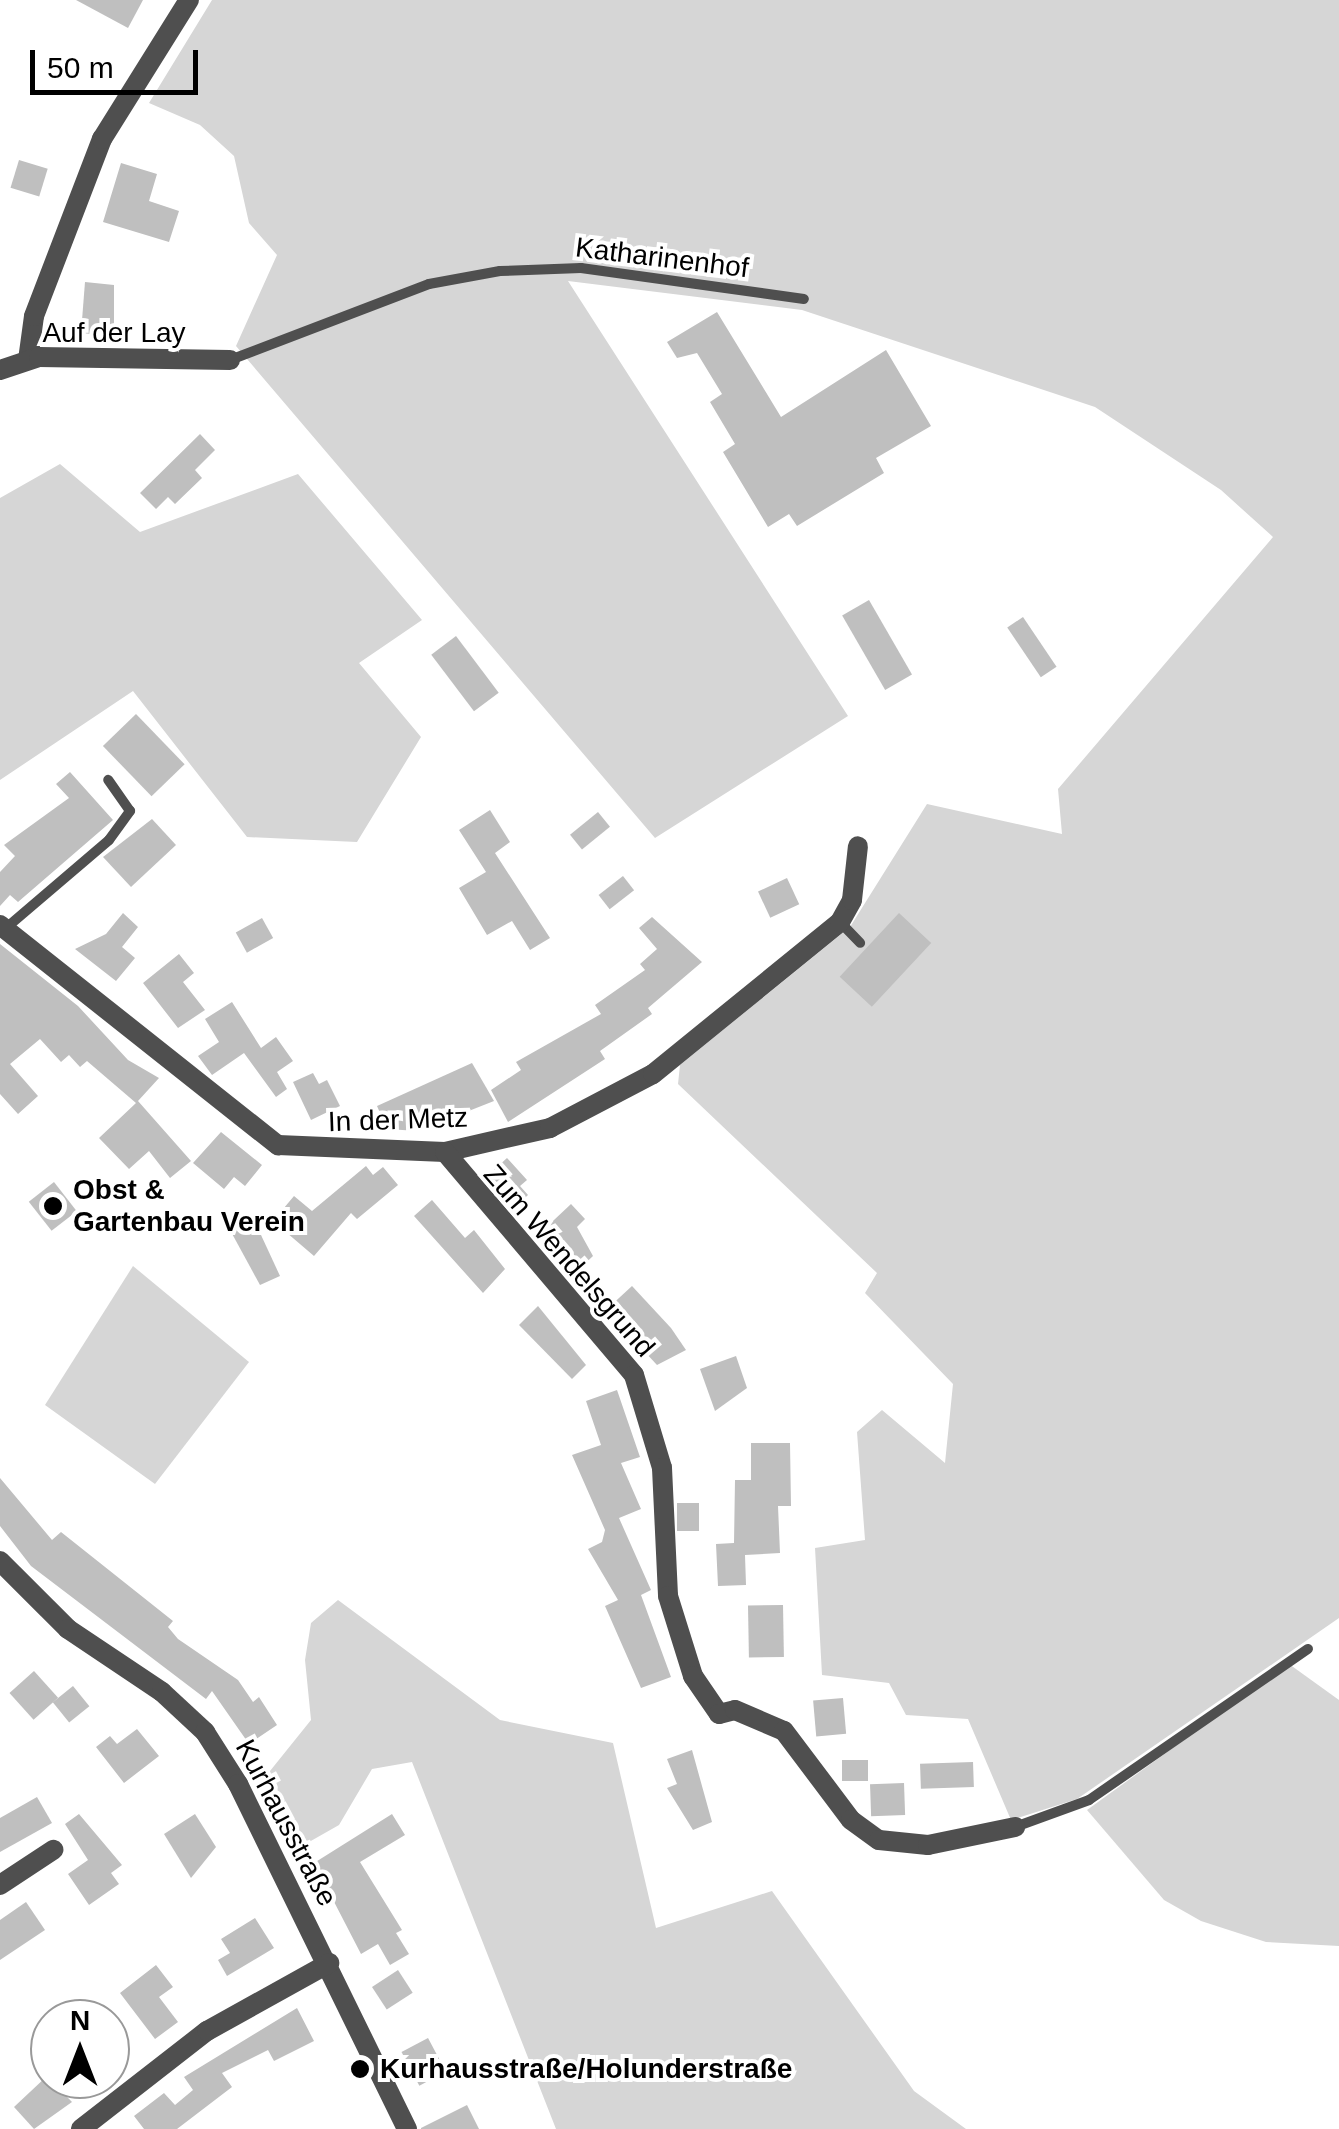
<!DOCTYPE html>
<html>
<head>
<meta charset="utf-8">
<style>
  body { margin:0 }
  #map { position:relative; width:1339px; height:2129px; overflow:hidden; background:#fff; font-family:Helvetica,sans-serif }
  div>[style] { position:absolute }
  .green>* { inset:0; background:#d6d6d6 }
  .building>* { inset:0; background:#bfbfbf; transform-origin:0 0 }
  .service>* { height:10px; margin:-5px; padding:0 5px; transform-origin:5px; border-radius:5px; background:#4f4f4f }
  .minor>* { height:20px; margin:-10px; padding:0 10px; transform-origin:10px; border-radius:10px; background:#4f4f4f }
  .dots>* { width:28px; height:28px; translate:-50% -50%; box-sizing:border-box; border:5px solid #fff; border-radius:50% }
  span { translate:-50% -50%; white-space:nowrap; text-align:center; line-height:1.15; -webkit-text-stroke:8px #fff; paint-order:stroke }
  .street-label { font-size:28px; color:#000 }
  .poi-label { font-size:28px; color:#000; font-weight:700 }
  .left { translate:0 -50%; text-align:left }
  .north { position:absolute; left:30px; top:1999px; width:100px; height:100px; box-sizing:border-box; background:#fff; border:2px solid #999; border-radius:50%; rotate:0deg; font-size:28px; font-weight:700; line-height:40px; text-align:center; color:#000 }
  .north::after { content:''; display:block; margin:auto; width:35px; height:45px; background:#000; clip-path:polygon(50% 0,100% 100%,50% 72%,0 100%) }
  .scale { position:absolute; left:30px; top:50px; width:168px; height:45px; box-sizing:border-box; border:5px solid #000; border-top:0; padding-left:12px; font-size:30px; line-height:35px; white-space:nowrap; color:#000; -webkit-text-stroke:8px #fff; paint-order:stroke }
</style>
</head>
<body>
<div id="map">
  <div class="green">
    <i style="clip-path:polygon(212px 0,1339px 0,1339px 1618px,1077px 1799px,1011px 1820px,968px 1719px,906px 1715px,889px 1683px,822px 1675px,815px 1548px,865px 1540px,857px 1432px,882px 1410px,945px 1463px,953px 1384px,865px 1293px,877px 1273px,678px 1084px,680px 1065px,850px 927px,927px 804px,1062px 834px,1058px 789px,1273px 537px,1221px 490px,1095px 407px,802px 310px,568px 281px,848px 716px,655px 838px,236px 346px,277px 255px,249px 223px,234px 156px,200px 125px,149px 103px)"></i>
    <i style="clip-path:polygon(60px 464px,140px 532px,298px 474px,422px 620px,359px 663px,421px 737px,357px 842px,247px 837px,133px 691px,0 780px,0 498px)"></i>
    <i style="clip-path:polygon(133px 1266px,249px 1362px,155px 1484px,45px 1405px)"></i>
    <i style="clip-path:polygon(338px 1600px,500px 1720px,613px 1743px,656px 1928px,772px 1891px,914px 2091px,966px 2129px,556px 2129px,412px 1762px,372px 1769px,339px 1825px,302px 1846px,277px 1806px,270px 1771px,311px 1720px,305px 1660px,311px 1623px)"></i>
    <i style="clip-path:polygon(1289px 1664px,1339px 1700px,1339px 1946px,1266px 1942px,1201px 1921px,1164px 1900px,1087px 1810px)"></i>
  </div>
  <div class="building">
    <i style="clip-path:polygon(76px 0,143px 0,128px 28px)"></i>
    <i style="left:19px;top:160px;width:30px;height:29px;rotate:17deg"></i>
    <i style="clip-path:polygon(121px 163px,157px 174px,149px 201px,179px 211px,169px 242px,103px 222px)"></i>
    <i style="clip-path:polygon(85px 282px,114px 285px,114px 336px,81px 333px)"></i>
    <i style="clip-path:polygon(717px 312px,781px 417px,886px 350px,931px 426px,876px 458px,884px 473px,797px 526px,789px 514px,768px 527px,723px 452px,735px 444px,710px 402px,722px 394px,697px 353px,677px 358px,667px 342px)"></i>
    <i style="clip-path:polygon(200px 434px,215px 450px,195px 470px,202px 478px,175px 504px,168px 497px,156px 509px,140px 493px)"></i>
    <i style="left:869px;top:600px;width:86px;height:31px;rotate:60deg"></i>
    <i style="left:1023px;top:617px;width:60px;height:19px;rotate:56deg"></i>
    <i style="left:456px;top:636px;width:71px;height:31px;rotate:53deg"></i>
    <i style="left:136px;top:714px;width:70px;height:46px;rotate:46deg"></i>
    <i style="clip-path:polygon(70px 772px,113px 820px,18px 902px,10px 895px,0 906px,0 872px,15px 856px,4px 845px,69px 798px,56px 784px)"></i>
    <i style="clip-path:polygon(490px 810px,510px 842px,495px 853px,550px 938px,530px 950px,512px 921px,487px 935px,459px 888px,486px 872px,459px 830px)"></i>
    <i style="left:598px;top:812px;width:19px;height:36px;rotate:51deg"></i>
    <i style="clip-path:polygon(152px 819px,176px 845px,131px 887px,103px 857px)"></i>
    <i style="left:623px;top:876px;width:18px;height:31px;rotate:52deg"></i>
    <i style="left:787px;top:878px;width:29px;height:32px;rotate:65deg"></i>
    <i style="clip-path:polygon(123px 913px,138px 927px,122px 947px,135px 958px,116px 981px,75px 949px,106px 934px)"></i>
    <i style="left:899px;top:913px;width:44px;height:87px;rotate:43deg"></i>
    <i style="clip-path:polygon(652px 917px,702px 962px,648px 1008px,652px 1014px,600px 1051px,605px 1059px,508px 1122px,491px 1090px,521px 1070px,516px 1062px,601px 1014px,595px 1005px,645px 970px,640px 964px,657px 949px,639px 928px)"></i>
    <i style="left:262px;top:918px;width:23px;height:30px;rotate:61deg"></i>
    <i style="clip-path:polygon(0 944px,78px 1006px,128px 1060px,159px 1078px,138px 1101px,191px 1161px,170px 1178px,149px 1151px,129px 1169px,99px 1138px,136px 1103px,87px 1061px,80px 1067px,69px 1055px,61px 1062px,40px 1039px,10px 1064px,38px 1096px,18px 1114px,0 1094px)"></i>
    <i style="clip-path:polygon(179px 954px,194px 973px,183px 982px,205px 1010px,178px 1028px,143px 983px)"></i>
    <i style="clip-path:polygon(232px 1002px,261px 1048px,276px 1037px,293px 1061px,277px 1072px,287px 1089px,276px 1097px,244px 1053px,212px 1075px,198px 1056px,219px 1042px,205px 1019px)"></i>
    <i style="clip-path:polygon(472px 1063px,494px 1101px,418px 1131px,387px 1129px,377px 1106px)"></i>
    <i style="clip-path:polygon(313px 1073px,319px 1084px,327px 1080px,340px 1106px,311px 1120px,293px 1082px)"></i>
    <i style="clip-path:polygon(221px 1132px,262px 1165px,245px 1186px,234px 1177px,224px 1189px,193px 1163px)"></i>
    <i style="clip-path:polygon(507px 1158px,527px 1180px,520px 1186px,528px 1195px,512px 1210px,485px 1178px)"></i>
    <i style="clip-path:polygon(366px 1166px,373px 1175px,383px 1167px,398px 1185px,357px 1219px,351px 1213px,314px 1256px,273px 1221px,294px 1196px,312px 1211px)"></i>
    <i style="left:54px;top:1182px;width:37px;height:32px;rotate:52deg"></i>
    <i style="clip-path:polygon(432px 1200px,465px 1238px,474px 1230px,505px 1269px,483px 1293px,414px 1216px)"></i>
    <i style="clip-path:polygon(571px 1204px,585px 1219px,577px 1227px,593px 1256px,574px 1274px,537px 1236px)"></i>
    <i style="clip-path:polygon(247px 1222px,255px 1222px,280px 1276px,260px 1285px,230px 1230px)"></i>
    <i style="clip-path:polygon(632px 1286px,671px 1328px,686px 1350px,657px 1365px,606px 1310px)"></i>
    <i style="clip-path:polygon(538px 1306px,586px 1365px,572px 1379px,519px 1325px)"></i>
    <i style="clip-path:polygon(736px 1356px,747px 1388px,715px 1411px,700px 1369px)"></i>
    <i style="clip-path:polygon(617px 1390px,640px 1457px,621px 1463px,641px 1509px,619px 1518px,651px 1590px,641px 1595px,671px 1677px,641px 1688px,605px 1606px,618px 1600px,588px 1549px,602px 1542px,605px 1530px,572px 1455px,601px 1445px,586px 1401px)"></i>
    <i style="clip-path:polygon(751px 1443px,790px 1443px,791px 1506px,778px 1506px,780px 1553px,745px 1555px,746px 1585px,718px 1586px,716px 1544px,734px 1543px,735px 1480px,751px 1480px)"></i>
    <i style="clip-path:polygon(0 1478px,52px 1540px,61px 1532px,173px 1621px,168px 1627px,178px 1639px,238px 1680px,253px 1702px,259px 1697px,277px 1725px,249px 1744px,212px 1691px,206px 1699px,31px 1566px,0 1526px)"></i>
    <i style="left:677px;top:1503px;width:22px;height:28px"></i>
    <i style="left:783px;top:1605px;width:52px;height:35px;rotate:89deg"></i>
    <i style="left:34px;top:1671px;width:36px;height:33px;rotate:48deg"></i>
    <i style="left:73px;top:1686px;width:26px;height:26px;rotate:51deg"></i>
    <i style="left:843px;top:1698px;width:36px;height:30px;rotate:85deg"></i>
    <i style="clip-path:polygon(137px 1729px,159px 1756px,124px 1783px,96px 1747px,110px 1736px,117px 1744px)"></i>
    <i style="clip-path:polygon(692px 1750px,712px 1822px,693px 1830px,667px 1788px,677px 1784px,667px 1759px)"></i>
    <i style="left:842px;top:1760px;width:26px;height:21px"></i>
    <i style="left:973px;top:1762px;width:25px;height:53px;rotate:88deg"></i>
    <i style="left:904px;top:1783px;width:32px;height:34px;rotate:88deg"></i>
    <i style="clip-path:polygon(37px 1797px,52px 1823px,0 1852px,0 1818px)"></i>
    <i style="clip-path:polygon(79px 1814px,122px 1865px,111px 1873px,119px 1884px,89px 1905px,68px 1874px,88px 1860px,65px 1824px)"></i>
    <i style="clip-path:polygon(195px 1814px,216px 1847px,191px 1878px,164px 1834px)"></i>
    <i style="clip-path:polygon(392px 1814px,405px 1835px,360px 1862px,402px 1930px,396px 1933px,409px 1954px,390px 1965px,378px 1944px,361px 1954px,314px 1863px)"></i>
    <i style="clip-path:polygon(26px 1902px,45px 1930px,0 1960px,0 1920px)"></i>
    <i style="clip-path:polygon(255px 1918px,274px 1948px,227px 1976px,218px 1960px,230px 1953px,221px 1939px)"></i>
    <i style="clip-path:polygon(156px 1965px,173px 1987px,159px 1997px,178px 2022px,155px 2039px,120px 1993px)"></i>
    <i style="left:398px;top:1970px;width:27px;height:31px;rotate:57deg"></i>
    <i style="clip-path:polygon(297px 2008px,314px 2041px,274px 2061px,268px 2050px,222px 2073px,232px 2087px,177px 2129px,144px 2129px,134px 2116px,164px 2093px,175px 2105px,193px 2090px,184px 2077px)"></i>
    <i style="left:428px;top:2038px;width:38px;height:30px;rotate:62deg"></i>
    <i style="clip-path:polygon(47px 2076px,72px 2102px,34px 2129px,14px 2107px)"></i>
    <i style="clip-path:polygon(467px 2105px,479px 2129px,421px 2129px,421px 2128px)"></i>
  </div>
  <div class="service">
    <i style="left:230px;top:360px;width:213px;rotate:-20.9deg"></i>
    <i style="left:429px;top:284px;width:72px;rotate:-10.4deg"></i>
    <i style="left:500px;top:271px;width:81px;rotate:-2.1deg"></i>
    <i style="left:581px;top:268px;width:225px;rotate:7.9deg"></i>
    <i style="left:840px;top:922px;width:29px;rotate:46deg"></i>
    <i style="left:6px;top:928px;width:135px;rotate:-40.5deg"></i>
    <i style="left:109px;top:840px;width:36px;rotate:-54deg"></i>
    <i style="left:130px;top:811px;width:38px;rotate:-125deg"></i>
    <i style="left:1015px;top:1827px;width:79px;rotate:-20deg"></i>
    <i style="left:1089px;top:1800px;width:266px;rotate:-34.6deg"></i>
  </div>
  <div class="minor">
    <i style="left:28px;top:360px;width:44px;rotate:-82.2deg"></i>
    <i style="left:34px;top:316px;width:190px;rotate:-69deg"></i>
    <i style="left:102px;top:139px;width:164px;rotate:-58deg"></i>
    <i style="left:0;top:370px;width:41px;rotate:-18.4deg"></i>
    <i style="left:39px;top:357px;width:191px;rotate:0.9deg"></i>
    <i style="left:0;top:925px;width:355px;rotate:38.4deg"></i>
    <i style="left:278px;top:1145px;width:167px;rotate:2.4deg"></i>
    <i style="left:445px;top:1152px;width:108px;rotate:-12.9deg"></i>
    <i style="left:550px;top:1128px;width:116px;rotate:-27.7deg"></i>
    <i style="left:653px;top:1074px;width:241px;rotate:-39.1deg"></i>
    <i style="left:840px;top:922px;width:25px;rotate:-61deg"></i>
    <i style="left:852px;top:900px;width:54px;rotate:-83.7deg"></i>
    <i style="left:445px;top:1152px;width:292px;rotate:49.7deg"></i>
    <i style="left:634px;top:1375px;width:97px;rotate:73.2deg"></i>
    <i style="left:662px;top:1468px;width:128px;rotate:87.3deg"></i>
    <i style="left:668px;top:1596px;width:84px;rotate:72.6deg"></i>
    <i style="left:693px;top:1676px;width:46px;rotate:55.6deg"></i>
    <i style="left:719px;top:1714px;width:16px;rotate:-14deg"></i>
    <i style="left:735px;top:1710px;width:53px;rotate:23.2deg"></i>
    <i style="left:784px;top:1731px;width:111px;rotate:53deg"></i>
    <i style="left:851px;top:1820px;width:34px;rotate:36deg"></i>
    <i style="left:879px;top:1840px;width:49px;rotate:5.8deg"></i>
    <i style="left:928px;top:1845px;width:89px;rotate:-11.7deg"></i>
    <i style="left:0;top:1561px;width:96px;rotate:45deg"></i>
    <i style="left:68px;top:1629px;width:113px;rotate:33.8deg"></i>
    <i style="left:162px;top:1692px;width:59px;rotate:42.9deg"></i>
    <i style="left:205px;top:1732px;width:62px;rotate:57.6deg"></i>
    <i style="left:238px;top:1784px;width:384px;rotate:63.9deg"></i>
    <i style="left:0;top:1885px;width:64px;rotate:-33.4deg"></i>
    <i style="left:81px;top:2129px;width:160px;rotate:-37.9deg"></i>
    <i style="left:207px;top:2031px;width:140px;rotate:-29.1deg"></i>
  </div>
  <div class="dots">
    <i style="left:53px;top:1206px;background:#000"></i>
    <i style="left:360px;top:2069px;background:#000"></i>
  </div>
  <div class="street-label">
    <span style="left:662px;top:258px;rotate:7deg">Katharinenhof</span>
    <span style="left:114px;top:333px">Auf der Lay</span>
    <span style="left:398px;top:1120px;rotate:-2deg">In der Metz</span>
    <span style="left:569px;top:1261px;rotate:49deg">Zum Wendelsgrund</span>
    <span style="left:286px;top:1823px;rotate:62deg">Kurhausstraße</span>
  </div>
  <div class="poi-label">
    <span class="left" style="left:73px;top:1206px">Obst &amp;<br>Gartenbau Verein</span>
    <span class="left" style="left:380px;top:2069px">Kurhausstraße/Holunderstraße</span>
  </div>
  <div class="north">N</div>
  <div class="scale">50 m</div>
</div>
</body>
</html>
